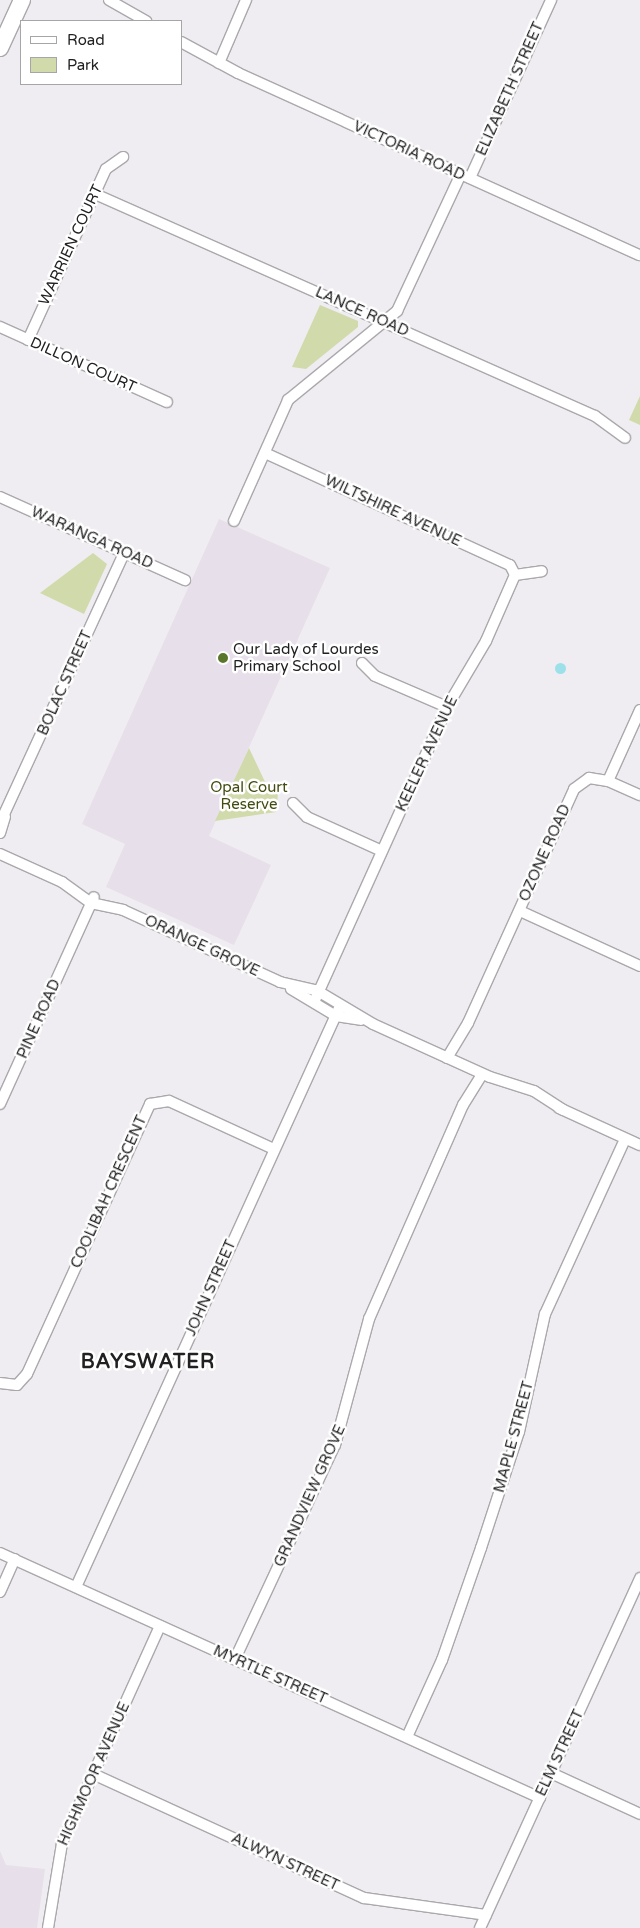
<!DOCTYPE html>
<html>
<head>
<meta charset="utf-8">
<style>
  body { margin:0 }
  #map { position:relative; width:640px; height:1928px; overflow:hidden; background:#f0edf2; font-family:"Varela Round",sans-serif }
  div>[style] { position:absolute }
  .built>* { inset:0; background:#e7dfea }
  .green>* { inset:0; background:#d1daab }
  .water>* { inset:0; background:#9ce1e9 }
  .round { border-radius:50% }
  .roads { filter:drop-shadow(1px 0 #aba8ac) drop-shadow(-1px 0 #aba8ac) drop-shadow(0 1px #aba8ac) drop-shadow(0 -1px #aba8ac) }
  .minor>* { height:10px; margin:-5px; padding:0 5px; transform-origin:5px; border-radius:5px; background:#fff }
  .primary>* { height:16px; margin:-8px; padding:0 8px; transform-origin:8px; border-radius:8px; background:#fff }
  .dots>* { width:14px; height:14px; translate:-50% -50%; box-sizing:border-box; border:2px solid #fff; border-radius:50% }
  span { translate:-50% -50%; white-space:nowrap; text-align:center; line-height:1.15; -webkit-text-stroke:5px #fff; paint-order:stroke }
  .street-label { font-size:15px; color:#212022 }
  .poi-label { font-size:15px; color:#212022 }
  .left { translate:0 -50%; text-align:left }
  .park-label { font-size:15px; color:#434b10 }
  .district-label { font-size:20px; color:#212022; font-weight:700; letter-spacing:1px }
  .legend { position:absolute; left:20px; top:20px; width:162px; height:65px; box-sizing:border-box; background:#fff; border:1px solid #a6a6a7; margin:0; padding:6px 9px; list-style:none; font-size:15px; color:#212022 }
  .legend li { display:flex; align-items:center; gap:10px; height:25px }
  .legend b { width:25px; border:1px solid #a6a6a7 }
</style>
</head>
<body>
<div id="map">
  <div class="built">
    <i style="clip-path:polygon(219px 519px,330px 568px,209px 836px,271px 865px,234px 945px,106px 887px,125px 844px,82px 824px)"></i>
    <i style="clip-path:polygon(0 1851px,6px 1865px,45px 1869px,37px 1928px,0 1928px)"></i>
  </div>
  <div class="green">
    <i style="clip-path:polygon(320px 305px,358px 321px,358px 327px,306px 369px,292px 367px)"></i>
    <i style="clip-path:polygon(640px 396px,640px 425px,629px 420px)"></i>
    <i style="clip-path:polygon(93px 553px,107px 564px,84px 614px,40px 593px)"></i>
    <i style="clip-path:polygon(249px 748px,266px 784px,278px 793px,276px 812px,215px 821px)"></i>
  </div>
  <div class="water">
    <i class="round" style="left:554.5px;top:662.5px;width:11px;height:11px"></i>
  </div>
  <div class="roads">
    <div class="minor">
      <i style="left:109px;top:0;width:43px;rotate:29.6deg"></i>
      <i style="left:181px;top:42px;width:65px;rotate:28.5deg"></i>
      <i style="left:238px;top:73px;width:441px;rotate:24.4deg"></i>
      <i style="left:219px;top:63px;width:69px;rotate:-66.8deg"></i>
      <i style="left:470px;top:178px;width:196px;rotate:-65.5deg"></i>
      <i style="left:95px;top:194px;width:547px;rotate:23.94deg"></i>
      <i style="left:595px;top:416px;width:37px;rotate:36deg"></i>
      <i style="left:0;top:327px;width:183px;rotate:24.2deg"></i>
      <i style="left:28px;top:340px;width:188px;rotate:-65.5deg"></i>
      <i style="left:106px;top:169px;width:21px;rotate:-35deg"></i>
      <i style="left:265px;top:453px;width:269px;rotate:24.6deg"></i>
      <i style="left:510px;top:565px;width:11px;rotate:63deg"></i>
      <i style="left:0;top:497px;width:203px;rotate:24.2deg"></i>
      <i style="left:234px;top:521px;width:133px;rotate:-65.9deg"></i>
      <i style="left:288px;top:400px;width:141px;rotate:-39.2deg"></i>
      <i style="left:397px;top:311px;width:151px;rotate:-65deg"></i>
      <i style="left:362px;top:663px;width:18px;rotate:45deg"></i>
      <i style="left:375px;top:676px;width:78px;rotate:23.3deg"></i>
      <i style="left:608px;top:781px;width:35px;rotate:24deg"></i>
      <i style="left:293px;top:803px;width:20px;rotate:45deg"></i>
      <i style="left:307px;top:817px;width:82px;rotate:24.4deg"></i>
      <i style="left:0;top:823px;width:297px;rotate:-65.3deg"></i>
      <i style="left:0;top:833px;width:17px;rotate:-73deg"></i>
      <i style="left:0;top:854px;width:68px;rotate:24.3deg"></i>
      <i style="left:62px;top:882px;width:36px;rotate:36deg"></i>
      <i style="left:91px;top:903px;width:33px;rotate:12deg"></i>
      <i style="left:123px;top:910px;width:173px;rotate:24.6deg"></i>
      <i style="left:280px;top:982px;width:37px;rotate:13deg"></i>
      <i style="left:316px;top:990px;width:66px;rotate:30.8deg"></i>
      <i style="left:373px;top:1024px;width:128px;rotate:24.4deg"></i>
      <i style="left:490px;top:1077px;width:46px;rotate:17.7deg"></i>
      <i style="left:534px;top:1091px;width:35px;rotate:33deg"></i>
      <i style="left:520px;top:911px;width:132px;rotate:24.6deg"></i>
      <i style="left:291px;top:989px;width:52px;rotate:31deg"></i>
      <i style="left:336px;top:1016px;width:25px;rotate:9deg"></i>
      <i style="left:315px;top:1000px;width:321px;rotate:-65.7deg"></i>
      <i style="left:447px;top:707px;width:77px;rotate:-59.4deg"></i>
      <i style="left:486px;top:641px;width:72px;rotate:-66.3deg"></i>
      <i style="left:515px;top:575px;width:27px;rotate:-8deg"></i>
      <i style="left:447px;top:1058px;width:41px;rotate:-59deg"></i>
      <i style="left:468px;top:1023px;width:257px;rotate:-65.6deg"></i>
      <i style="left:574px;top:789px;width:19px;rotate:-36deg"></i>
      <i style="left:589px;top:778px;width:19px;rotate:9deg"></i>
      <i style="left:608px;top:781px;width:78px;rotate:-65.7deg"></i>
      <i style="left:0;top:1104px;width:227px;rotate:-65.6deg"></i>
      <i style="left:559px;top:1108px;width:89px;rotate:24.6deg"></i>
      <i style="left:0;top:1383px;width:17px;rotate:7deg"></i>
      <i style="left:17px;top:1385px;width:15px;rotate:-48deg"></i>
      <i style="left:27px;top:1374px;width:297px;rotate:-65.5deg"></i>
      <i style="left:150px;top:1104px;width:19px;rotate:-9deg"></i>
      <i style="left:169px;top:1101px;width:115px;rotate:24.6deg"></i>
      <i style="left:0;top:1553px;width:593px;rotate:24.4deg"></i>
      <i style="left:76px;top:1587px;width:638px;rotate:-65.56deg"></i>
      <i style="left:0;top:1592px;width:36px;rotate:-66deg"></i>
      <i style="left:235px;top:1659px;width:236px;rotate:-65deg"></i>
      <i style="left:335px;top:1445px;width:131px;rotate:-74.9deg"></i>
      <i style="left:369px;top:1319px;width:234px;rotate:-66.3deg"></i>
      <i style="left:463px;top:1105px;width:36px;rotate:-58deg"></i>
      <i style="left:407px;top:1737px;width:85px;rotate:-65.6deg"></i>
      <i style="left:442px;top:1660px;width:119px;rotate:-70.8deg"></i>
      <i style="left:481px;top:1548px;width:122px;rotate:-71.9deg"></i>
      <i style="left:519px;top:1432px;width:121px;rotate:-77.6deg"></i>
      <i style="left:545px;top:1314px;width:192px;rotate:-65.4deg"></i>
      <i style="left:551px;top:1773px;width:98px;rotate:24.7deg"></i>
      <i style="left:93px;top:1774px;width:298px;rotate:24.6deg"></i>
      <i style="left:364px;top:1898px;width:123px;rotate:7.9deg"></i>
      <i style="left:48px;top:1928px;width:86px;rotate:-80.6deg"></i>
      <i style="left:62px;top:1843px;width:238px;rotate:-65.7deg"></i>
      <i style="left:480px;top:1928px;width:385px;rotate:-65.4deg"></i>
    </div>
    <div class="primary">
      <i style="left:0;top:48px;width:53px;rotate:-65.4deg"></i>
    </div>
  </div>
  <div class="dots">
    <i style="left:223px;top:658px;background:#5a762b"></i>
  </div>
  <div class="street-label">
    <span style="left:510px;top:89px;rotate:-66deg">ELIZABETH STREET</span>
    <span style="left:409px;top:151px;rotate:25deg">VICTORIA ROAD</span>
    <span style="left:71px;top:245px;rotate:-65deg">WARRIEN COURT</span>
    <span style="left:362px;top:312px;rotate:24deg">LANCE ROAD</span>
    <span style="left:83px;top:365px;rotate:24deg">DILLON COURT</span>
    <span style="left:393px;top:511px;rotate:25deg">WILTSHIRE AVENUE</span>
    <span style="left:92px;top:538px;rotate:24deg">WARANGA ROAD</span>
    <span style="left:65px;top:683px;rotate:-66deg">BOLAC STREET</span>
    <span style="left:427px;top:754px;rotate:-65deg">KEELER AVENUE</span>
    <span style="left:545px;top:853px;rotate:-66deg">OZONE ROAD</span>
    <span style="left:202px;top:946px;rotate:25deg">ORANGE GROVE</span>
    <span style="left:39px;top:1019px;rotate:-66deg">PINE ROAD</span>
    <span style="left:109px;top:1192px;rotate:-66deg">COOLIBAH CRESCENT</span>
    <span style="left:211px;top:1288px;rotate:-66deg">JOHN STREET</span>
    <span style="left:514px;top:1437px;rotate:-75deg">MAPLE STREET</span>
    <span style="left:310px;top:1496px;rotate:-66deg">GRANDVIEW GROVE</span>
    <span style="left:270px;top:1675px;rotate:24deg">MYRTLE STREET</span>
    <span style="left:560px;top:1753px;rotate:-65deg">ELM STREET</span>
    <span style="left:94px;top:1774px;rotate:-66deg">HIGHMOOR AVENUE</span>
    <span style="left:285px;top:1862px;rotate:25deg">ALWYN STREET</span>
  </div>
  <div class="poi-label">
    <span class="left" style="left:233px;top:658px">Our Lady of Lourdes<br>Primary School</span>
  </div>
  <div class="park-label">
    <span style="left:249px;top:796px">Opal Court<br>Reserve</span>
  </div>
  <div class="district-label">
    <span style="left:148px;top:1362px">BAYSWATER</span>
  </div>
  <ul class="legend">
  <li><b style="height:6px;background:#fff"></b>Road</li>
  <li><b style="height:14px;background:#d1daab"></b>Park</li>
  </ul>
</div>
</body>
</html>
